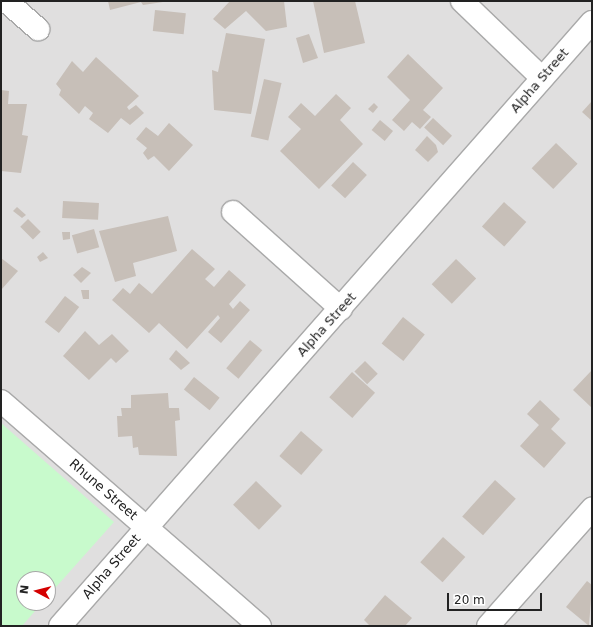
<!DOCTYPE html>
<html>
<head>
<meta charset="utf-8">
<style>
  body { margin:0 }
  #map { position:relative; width:593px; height:627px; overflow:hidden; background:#f2efe9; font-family:"DejaVu Sans",sans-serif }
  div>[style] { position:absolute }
  .residential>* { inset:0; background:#e0dfdf }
  .park>* { inset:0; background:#c8facc }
  .building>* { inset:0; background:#c7bfb8; transform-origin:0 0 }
  .roads { filter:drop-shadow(1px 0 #a9a9a9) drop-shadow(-1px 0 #a9a9a9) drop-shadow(0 1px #a9a9a9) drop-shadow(0 -1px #a9a9a9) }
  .minor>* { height:22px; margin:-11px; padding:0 11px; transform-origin:11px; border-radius:11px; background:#fff }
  span { translate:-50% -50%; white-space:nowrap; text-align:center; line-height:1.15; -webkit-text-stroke:4px #fff; paint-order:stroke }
  .street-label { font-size:13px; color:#222 }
  .frame { position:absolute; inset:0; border:2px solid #222; pointer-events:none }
  .north { position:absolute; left:16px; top:571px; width:40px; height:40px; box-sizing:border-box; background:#fff; border:1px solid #a7a7a7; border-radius:50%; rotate:277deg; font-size:11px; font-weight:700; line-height:16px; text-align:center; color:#222 }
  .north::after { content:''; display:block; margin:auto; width:14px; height:18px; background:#d40000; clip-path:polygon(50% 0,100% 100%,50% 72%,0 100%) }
  .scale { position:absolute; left:447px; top:593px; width:95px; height:18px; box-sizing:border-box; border:2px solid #222; border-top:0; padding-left:5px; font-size:12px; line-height:14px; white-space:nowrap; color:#222; -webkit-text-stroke:3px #fff; paint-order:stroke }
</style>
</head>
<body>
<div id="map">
  <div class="residential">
    <i style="clip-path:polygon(evenodd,1px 1px,592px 1px,592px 626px,1px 626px,1px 1px,24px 579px,48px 579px,48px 603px,24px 603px,24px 579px)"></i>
  </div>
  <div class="park">
    <i style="clip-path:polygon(1px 423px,114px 522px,48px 596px,48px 579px,24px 579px,24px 603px,42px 603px,22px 626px,1px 626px)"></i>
  </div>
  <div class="building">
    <i style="clip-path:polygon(108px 1px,163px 1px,163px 2px,143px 5px,141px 2px,110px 10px)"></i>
    <i style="clip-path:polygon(230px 1px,284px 1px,287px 27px,266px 31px,246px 11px,225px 29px,213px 19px)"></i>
    <i style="clip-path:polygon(313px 1px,355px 1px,365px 43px,324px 53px)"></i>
    <i style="left:155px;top:10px;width:31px;height:21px;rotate:6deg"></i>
    <i style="clip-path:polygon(226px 33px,265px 39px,251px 114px,214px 110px,212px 70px,218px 72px)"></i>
    <i style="clip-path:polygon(309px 34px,318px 58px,303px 63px,296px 38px)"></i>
    <i style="clip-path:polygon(408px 54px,443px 88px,423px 110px,431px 117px,420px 129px,412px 122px,404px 131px,392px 120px,410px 100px,387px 77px)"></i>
    <i style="clip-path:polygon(96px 57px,139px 96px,127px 107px,129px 110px,136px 105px,144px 113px,130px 125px,121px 118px,108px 133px,89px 119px,93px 113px,85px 106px,79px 114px,59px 95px,61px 90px,56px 84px,72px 61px,83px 72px)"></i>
    <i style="left:264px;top:79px;width:18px;height:59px;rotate:13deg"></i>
    <i style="clip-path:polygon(1px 90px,9px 91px,8px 104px,27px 104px,22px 135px,28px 136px,21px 173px,1px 171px)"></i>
    <i style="clip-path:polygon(336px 94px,351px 108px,340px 120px,363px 144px,319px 189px,280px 151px,301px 129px,288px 117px,301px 103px,315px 116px)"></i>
    <i style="clip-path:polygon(592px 101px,592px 121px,582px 112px)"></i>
    <i style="clip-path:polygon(374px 103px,378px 107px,373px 113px,368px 109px)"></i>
    <i style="left:433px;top:118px;width:26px;height:13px;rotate:43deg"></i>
    <i style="left:380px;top:120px;width:17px;height:13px;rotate:40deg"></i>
    <i style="clip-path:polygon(169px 123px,193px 145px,169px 171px,154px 156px,148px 160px,143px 153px,147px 148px,136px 139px,146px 127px,158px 136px)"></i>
    <i style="clip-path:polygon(427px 136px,436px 145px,438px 152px,428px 162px,415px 150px)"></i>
    <i style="left:556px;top:143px;width:30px;height:35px;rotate:44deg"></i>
    <i style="left:353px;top:162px;width:19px;height:32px;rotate:43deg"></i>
    <i style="left:63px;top:201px;width:36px;height:17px;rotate:3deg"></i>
    <i style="left:504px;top:202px;width:30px;height:33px;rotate:42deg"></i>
    <i style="clip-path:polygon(17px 207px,26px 215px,22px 218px,13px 211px)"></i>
    <i style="clip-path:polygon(168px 216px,177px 251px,133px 263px,136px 276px,115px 282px,99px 231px)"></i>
    <i style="left:28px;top:219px;width:18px;height:11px;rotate:45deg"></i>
    <i style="left:94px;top:229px;width:19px;height:23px;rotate:74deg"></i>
    <i style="clip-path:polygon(62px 232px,70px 232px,70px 239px,63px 240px)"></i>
    <i style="clip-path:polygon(192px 249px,215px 269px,205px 279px,214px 287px,229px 270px,246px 285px,229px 304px,233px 309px,240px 301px,250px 310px,221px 343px,208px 332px,220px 318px,218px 315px,187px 349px,159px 323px,149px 333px,112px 300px,123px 288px,130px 294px,139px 283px,152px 294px)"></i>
    <i style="clip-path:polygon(43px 252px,48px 258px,40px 262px,37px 257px)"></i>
    <i style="clip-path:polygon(1px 258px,18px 271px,1px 290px)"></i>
    <i style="left:456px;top:259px;width:28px;height:35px;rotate:44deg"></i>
    <i style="clip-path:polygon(82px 267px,91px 273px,81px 283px,73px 275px)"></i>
    <i style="clip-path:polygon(81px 290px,89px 290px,89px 299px,83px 299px)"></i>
    <i style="left:65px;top:296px;width:18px;height:33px;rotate:38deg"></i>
    <i style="left:403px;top:317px;width:28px;height:34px;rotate:39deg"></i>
    <i style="clip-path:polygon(85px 331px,99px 345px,112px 334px,129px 351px,116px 363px,111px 358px,89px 380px,63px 356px)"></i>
    <i style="left:250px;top:340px;width:16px;height:37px;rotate:40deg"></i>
    <i style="clip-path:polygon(176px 350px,190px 363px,181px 370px,169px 359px)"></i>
    <i style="left:365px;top:361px;width:18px;height:15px;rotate:45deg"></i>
    <i style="clip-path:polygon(592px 370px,592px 408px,573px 390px)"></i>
    <i style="left:352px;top:372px;width:31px;height:34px;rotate:42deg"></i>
    <i style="left:194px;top:377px;width:33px;height:16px;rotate:39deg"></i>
    <i style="clip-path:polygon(168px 393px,169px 408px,179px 408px,180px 420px,175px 421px,177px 456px,139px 455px,138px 447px,133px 448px,132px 436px,118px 437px,117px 416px,122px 416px,121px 408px,131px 408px,131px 395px)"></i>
    <i style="clip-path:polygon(540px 400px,560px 419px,551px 429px,566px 443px,544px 468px,520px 446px,539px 425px,527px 414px)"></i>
    <i style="left:301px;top:431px;width:29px;height:33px;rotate:41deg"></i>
    <i style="left:495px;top:480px;width:28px;height:49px;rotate:42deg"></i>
    <i style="left:256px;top:481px;width:36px;height:33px;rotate:44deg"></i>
    <i style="left:443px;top:537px;width:30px;height:34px;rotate:42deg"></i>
    <i style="clip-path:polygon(587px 581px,592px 585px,589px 626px,566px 607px)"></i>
    <i style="clip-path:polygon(385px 595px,412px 618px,405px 626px,370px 626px,364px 620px)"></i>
  </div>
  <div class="roads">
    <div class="minor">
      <i style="left:6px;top:1px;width:43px;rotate:41.2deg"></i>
      <i style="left:462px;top:1px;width:111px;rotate:43.9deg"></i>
      <i style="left:233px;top:212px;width:145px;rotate:41.9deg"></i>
      <i style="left:1px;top:401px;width:343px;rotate:41deg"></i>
      <i style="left:60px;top:626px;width:805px;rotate:-48.63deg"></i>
      <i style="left:488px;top:626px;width:157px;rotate:-48.4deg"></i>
    </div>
  </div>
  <div class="street-label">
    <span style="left:540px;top:81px;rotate:-49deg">Alpha Street</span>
    <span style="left:327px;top:325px;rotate:-48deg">Alpha Street</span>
    <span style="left:103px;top:490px;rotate:41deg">Rhune Street</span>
    <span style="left:112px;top:567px;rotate:-49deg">Alpha Street</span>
  </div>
  <div class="frame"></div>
  <div class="north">N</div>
  <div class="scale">20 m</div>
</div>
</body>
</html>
